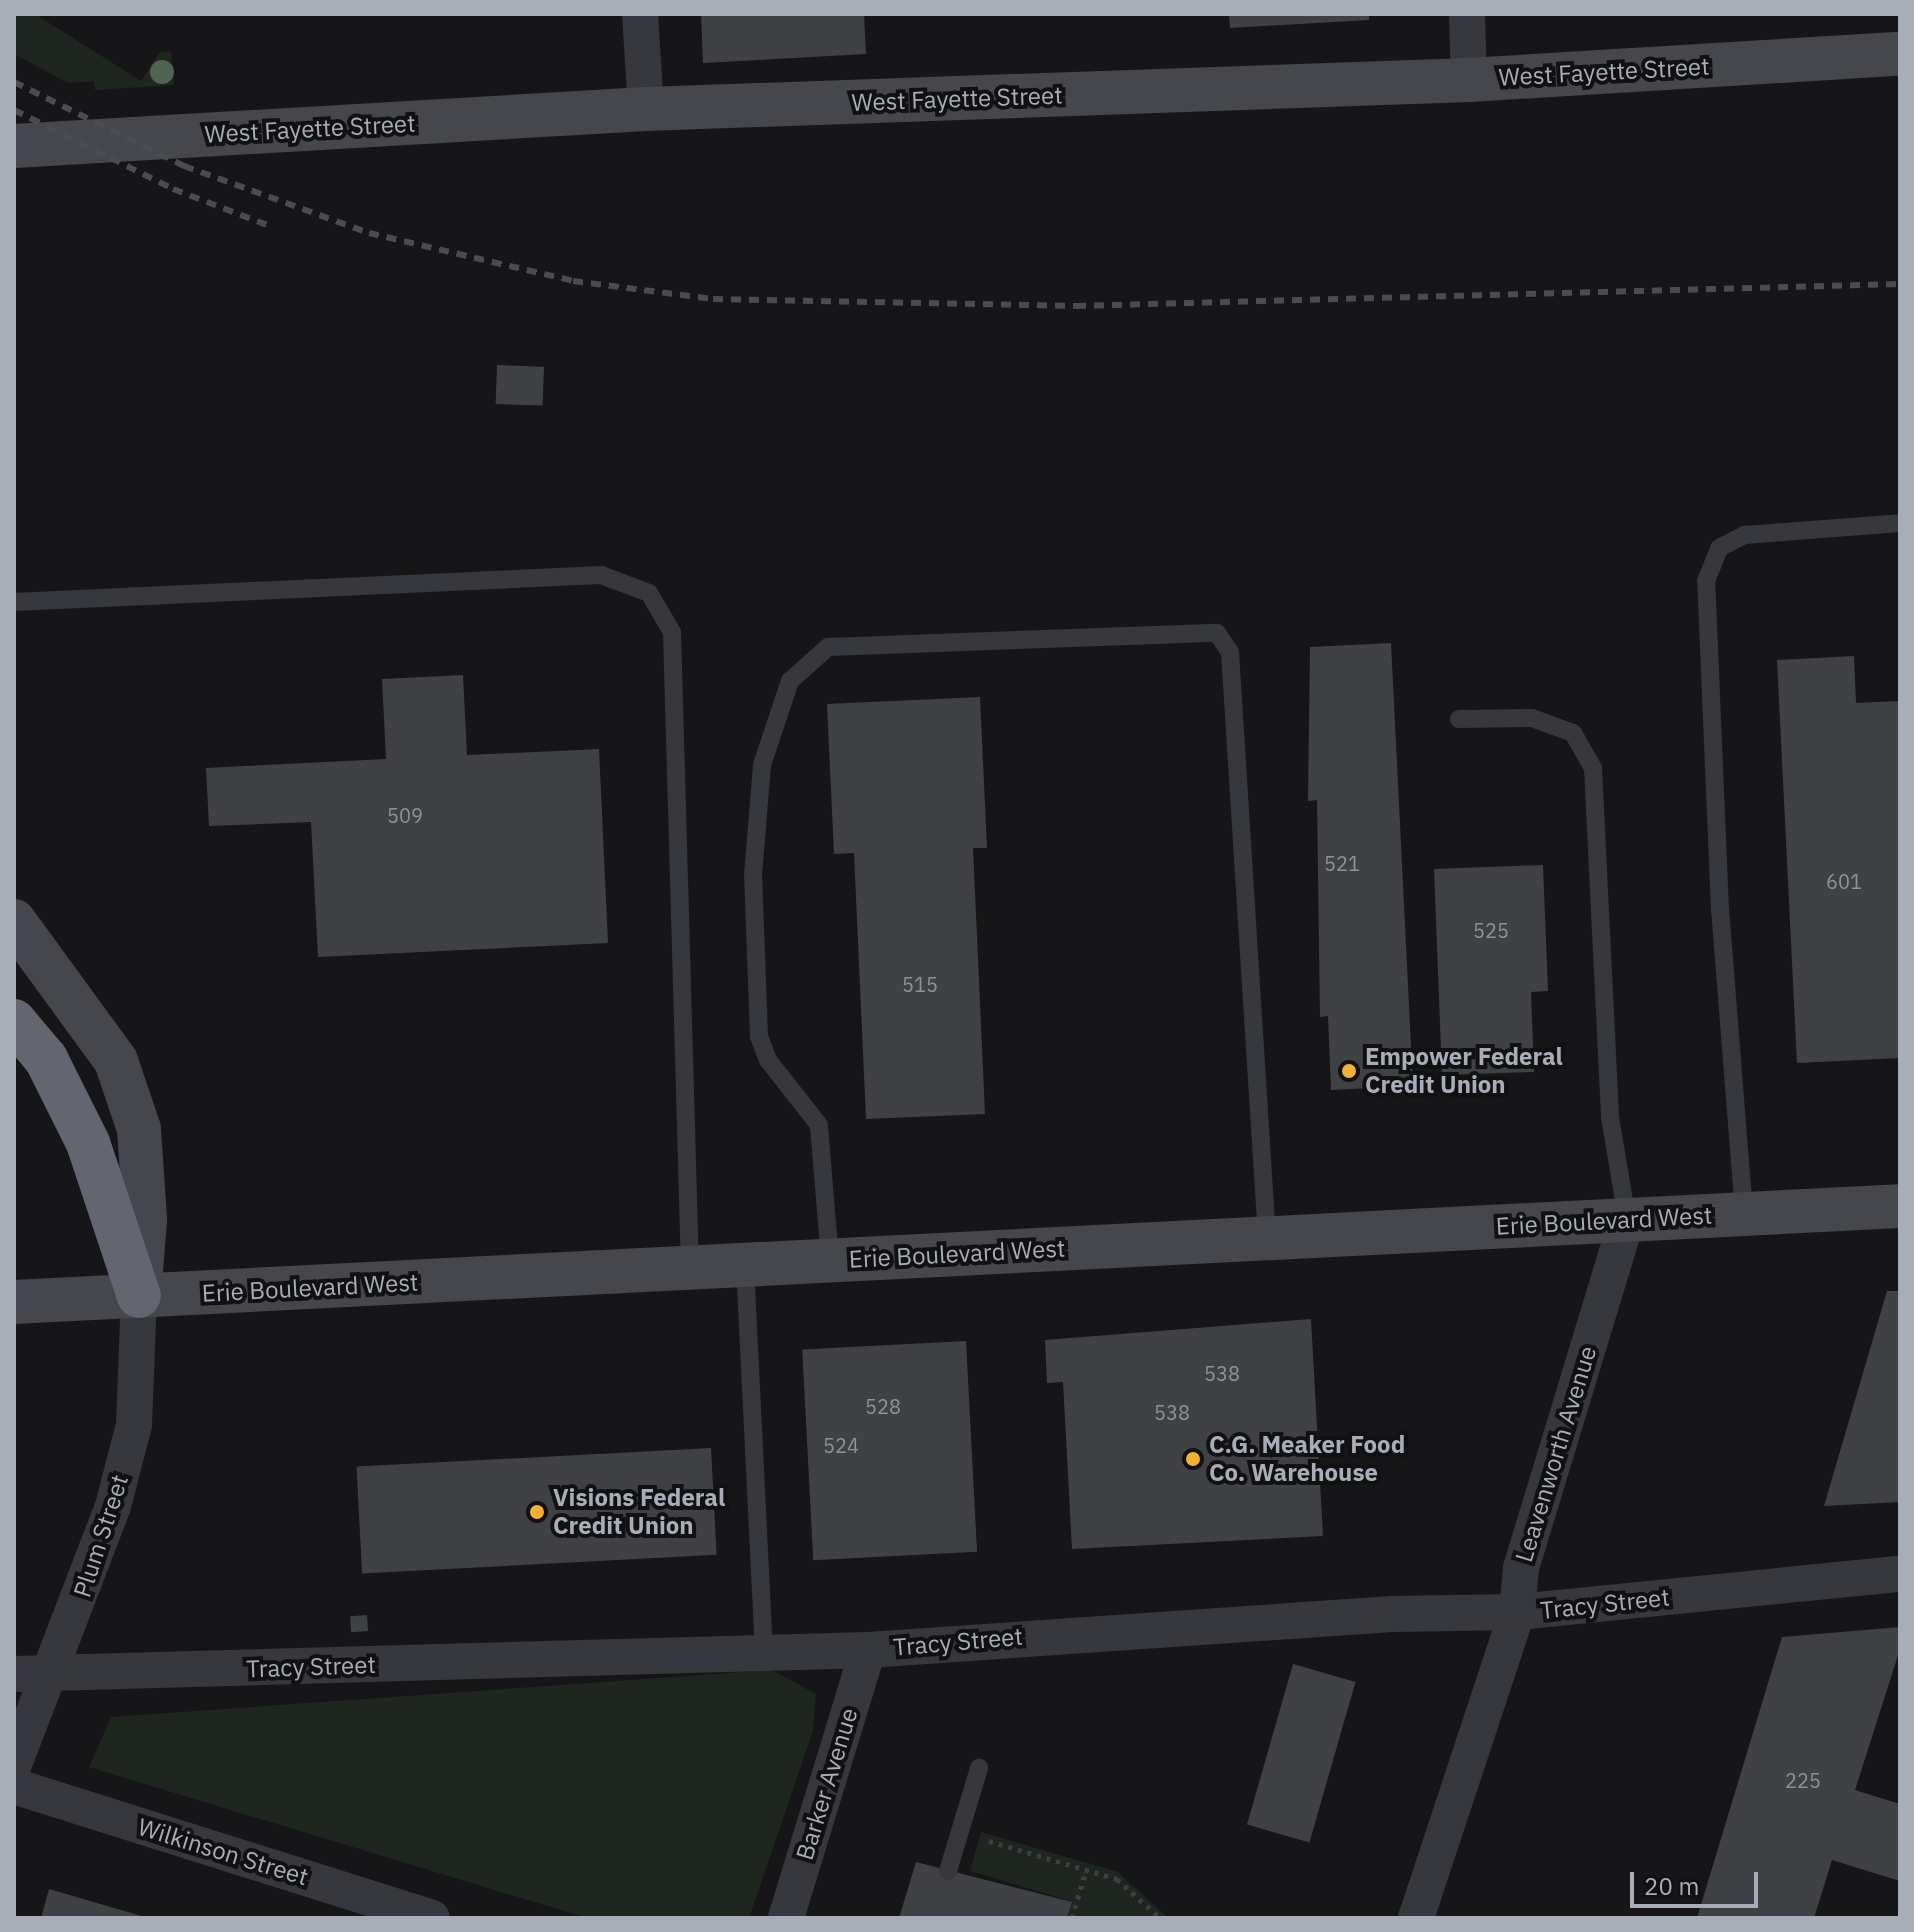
<!DOCTYPE html>
<html>
<head>
<meta charset="utf-8">
<style>
  body { margin:0 }
  #map { position:relative; width:1914px; height:1932px; overflow:hidden; background:#161618; font-family:"IBM Plex Sans",sans-serif }
  div>[style] { position:absolute }
  .green>* { inset:0; background:#1e261f }
  .building>* { inset:0; background:#404145; transform-origin:0 0 }
  .path>* { height:5px; margin-top:-2.5px; transform-origin:0; background:repeating-linear-gradient(90deg,#3d3f44 0 4px,transparent 0 10px) }
  .lane>* { height:18px; margin:-9px; padding:0 9px; transform-origin:9px; border-radius:9px; background:#37383d }
  .street>* { height:36px; margin:-18px; padding:0 18px; transform-origin:18px; border-radius:18px; background:#37383d }
  .secondary>* { height:44px; margin:-22px; padding:0 22px; transform-origin:22px; border-radius:22px; background:#45474d }
  .highway>* { height:44px; margin:-22px; padding:0 22px; transform-origin:22px; border-radius:22px; background:#63666e }
  .rail>* { height:6px; margin-top:-3px; transform-origin:0; background:repeating-linear-gradient(90deg,#4a4c52 0 10px,transparent 0 18px) }
  .trees>* { width:24px; height:24px; margin:-12px; border-radius:50%; background:#506452 }
  .dots>* { width:22px; height:22px; translate:-50% -50%; box-sizing:border-box; border:4px solid #111113; border-radius:50% }
  span { translate:-50% -50%; white-space:nowrap; text-align:center; line-height:1.15; -webkit-text-stroke:8px #111113; paint-order:stroke }
  .number-label { font-size:20px; color:#8e929b }
  .number-label span { -webkit-text-stroke-width:0 }
  .street-label { font-size:24px; color:#a8adb8 }
  .poi-label { font-size:24px; color:#a8adb8; font-weight:700 }
  .left { translate:0 -50%; text-align:left }
  .frame { position:absolute; inset:0; border:16px solid #a8adb8; pointer-events:none }
  .scale { position:absolute; left:1630px; top:1872px; width:128px; height:36px; box-sizing:border-box; border:4px solid #a8adb8; border-top:0; padding-left:10px; font-size:24px; line-height:28px; white-space:nowrap; color:#a8adb8; -webkit-text-stroke:6px #111113; paint-order:stroke }
</style>
</head>
<body>
<div id="map">
  <div class="green">
    <i style="clip-path:polygon(14px 14px,35px 14px,141px 81px,160px 52px,171px 51px,174px 85px,95px 90px,94px 81px,68px 83px,14px 54px)"></i>
    <i style="clip-path:polygon(772px 1670px,816px 1694px,813px 1731px,749px 1918px,587px 1918px,89px 1767px,111px 1717px)"></i>
    <i style="clip-path:polygon(981px 1832px,1118px 1872px,1168px 1918px,1067px 1918px,1071px 1901px,970px 1871px)"></i>
  </div>
  <div class="building">
    <i style="clip-path:polygon(701px 14px,864px 14px,866px 54px,703px 63px)"></i>
    <i style="clip-path:polygon(1229px 14px,1369px 14px,1369px 20px,1230px 28px)"></i>
    <i style="left:497px;top:365px;width:47px;height:39px;rotate:2deg"></i>
    <i style="clip-path:polygon(1391px 643px,1413px 1086px,1331px 1090px,1328px 1016px,1320px 1017px,1317px 800px,1308px 801px,1310px 647px)"></i>
    <i style="clip-path:polygon(1854px 656px,1856px 703px,1900px 701px,1900px 1058px,1797px 1063px,1777px 660px)"></i>
    <i style="clip-path:polygon(463px 675px,467px 755px,599px 749px,608px 943px,318px 957px,311px 822px,209px 826px,206px 768px,386px 759px,382px 679px)"></i>
    <i style="clip-path:polygon(980px 697px,987px 848px,973px 848px,985px 1114px,866px 1119px,854px 853px,834px 854px,827px 704px)"></i>
    <i style="clip-path:polygon(1543px 865px,1548px 991px,1531px 992px,1534px 1072px,1442px 1075px,1434px 869px)"></i>
    <i style="clip-path:polygon(1887px 1291px,1900px 1291px,1900px 1502px,1824px 1506px)"></i>
    <i style="clip-path:polygon(1311px 1319px,1323px 1536px,1072px 1549px,1063px 1382px,1047px 1383px,1045px 1340px)"></i>
    <i style="left:966px;top:1341px;width:211px;height:164px;rotate:87deg"></i>
    <i style="left:711px;top:1448px;width:107px;height:355px;rotate:87deg"></i>
    <i style="left:367px;top:1615px;width:16px;height:17px;rotate:86deg"></i>
    <i style="clip-path:polygon(1900px 1627px,1900px 1649px,1855px 1790px,1900px 1804px,1900px 1881px,1832px 1860px,1814px 1918px,1697px 1918px,1782px 1637px)"></i>
    <i style="left:1293px;top:1664px;width:65px;height:167px;rotate:16deg"></i>
    <i style="clip-path:polygon(916px 1862px,1072px 1902px,1067px 1918px,899px 1918px)"></i>
    <i style="clip-path:polygon(49px 1889px,145px 1917px,144px 1918px,41px 1918px)"></i>
  </div>
  <div class="path">
    <i style="left:989px;top:1841px;width:134px;rotate:16.5deg"></i>
    <i style="left:1117px;top:1879px;width:58px;rotate:42.2deg"></i>
    <i style="left:1072px;top:1918px;width:50px;rotate:-73.7deg"></i>
  </div>
  <div class="lane">
    <i style="left:14px;top:602px;width:588px;rotate:-2.63deg"></i>
    <i style="left:601px;top:575px;width:51px;rotate:20.6deg"></i>
    <i style="left:649px;top:593px;width:45px;rotate:59.5deg"></i>
    <i style="left:672px;top:632px;width:636px;rotate:88.38deg"></i>
    <i style="left:1459px;top:719px;width:73px;rotate:-0.8deg"></i>
    <i style="left:1532px;top:718px;width:44px;rotate:20.1deg"></i>
    <i style="left:1573px;top:733px;width:40px;rotate:60.3deg"></i>
    <i style="left:1593px;top:768px;width:349px;rotate:87.2deg"></i>
    <i style="left:1610px;top:1117px;width:103px;rotate:80.5deg"></i>
    <i style="left:1744px;top:1213px;width:304px;rotate:-94.5deg"></i>
    <i style="left:1720px;top:910px;width:329px;rotate:-92.4deg"></i>
    <i style="left:1706px;top:581px;width:35px;rotate:-68deg"></i>
    <i style="left:1719px;top:548px;width:29px;rotate:-27deg"></i>
    <i style="left:1745px;top:535px;width:155px;rotate:-4.4deg"></i>
    <i style="left:830px;top:1260px;width:135px;rotate:-94.7deg"></i>
    <i style="left:819px;top:1125px;width:83px;rotate:-128.1deg"></i>
    <i style="left:768px;top:1060px;width:26px;rotate:-111deg"></i>
    <i style="left:759px;top:1036px;width:161px;rotate:-92.1deg"></i>
    <i style="left:753px;top:875px;width:110px;rotate:-85.3deg"></i>
    <i style="left:762px;top:765px;width:89px;rotate:-71.6deg"></i>
    <i style="left:790px;top:681px;width:51px;rotate:-41.8deg"></i>
    <i style="left:828px;top:647px;width:389px;rotate:-2.1deg"></i>
    <i style="left:1217px;top:633px;width:23px;rotate:56deg"></i>
    <i style="left:1230px;top:652px;width:587px;rotate:86.39deg"></i>
    <i style="left:745px;top:1265px;width:384px;rotate:87.2deg"></i>
    <i style="left:948px;top:1871px;width:108px;rotate:-73.2deg"></i>
  </div>
  <div class="street">
    <i style="left:640px;top:14px;width:95px;rotate:86.4deg"></i>
    <i style="left:1467px;top:14px;width:66px;rotate:88.3deg"></i>
    <i style="left:14px;top:1674px;width:854px;rotate:-1.61deg"></i>
    <i style="left:868px;top:1650px;width:525px;rotate:-3.93deg"></i>
    <i style="left:1392px;top:1614px;width:125px;rotate:-0.9deg"></i>
    <i style="left:1517px;top:1612px;width:385px;rotate:-5.7deg"></i>
    <i style="left:14px;top:1764px;width:276px;rotate:-69deg"></i>
    <i style="left:113px;top:1506px;width:84px;rotate:-75.5deg"></i>
    <i style="left:134px;top:1425px;width:129px;rotate:-87.8deg"></i>
    <i style="left:14px;top:1786px;width:438px;rotate:17.5deg"></i>
    <i style="left:786px;top:1918px;width:280px;rotate:-73deg"></i>
    <i style="left:1416px;top:1918px;width:322px;rotate:-71.7deg"></i>
    <i style="left:1517px;top:1612px;width:44px;rotate:-84.8deg"></i>
    <i style="left:1521px;top:1568px;width:365px;rotate:-73.1deg"></i>
  </div>
  <div class="secondary">
    <i style="left:14px;top:146px;width:633px;rotate:-3.35deg"></i>
    <i style="left:646px;top:109px;width:824px;rotate:-2.02deg"></i>
    <i style="left:1469px;top:80px;width:432px;rotate:-3.5deg"></i>
    <i style="left:14px;top:921px;width:173px;rotate:53.9deg"></i>
    <i style="left:116px;top:1061px;width:72px;rotate:71.3deg"></i>
    <i style="left:139px;top:1129px;width:91px;rotate:86.2deg"></i>
    <i style="left:145px;top:1220px;width:76px;rotate:94.5deg"></i>
    <i style="left:14px;top:1302px;width:1888px;rotate:-2.91deg"></i>
  </div>
  <div class="highway">
    <i style="left:14px;top:1021px;width:50px;rotate:49.9deg"></i>
    <i style="left:46px;top:1059px;width:94px;rotate:63.4deg"></i>
    <i style="left:88px;top:1143px;width:161px;rotate:71.6deg"></i>
  </div>
  <div class="rail">
    <i style="left:14px;top:82px;width:190px;rotate:26.3deg"></i>
    <i style="left:184px;top:166px;width:197px;rotate:19.9deg"></i>
    <i style="left:369px;top:233px;width:210px;rotate:13.2deg"></i>
    <i style="left:573px;top:281px;width:141px;rotate:7.3deg"></i>
    <i style="left:713px;top:299px;width:363px;rotate:1.1deg"></i>
    <i style="left:1076px;top:306px;width:824px;rotate:-1.53deg"></i>
    <i style="left:14px;top:110px;width:178px;rotate:26.4deg"></i>
    <i style="left:173px;top:189px;width:104px;rotate:20.9deg"></i>
  </div>
  <div class="trees">
    <i style="left:162px;top:72px"></i>
  </div>
  <div class="dots">
    <i style="left:1349px;top:1071px;background:#f2b134"></i>
    <i style="left:1193px;top:1459px;background:#f2b134"></i>
    <i style="left:537px;top:1512px;background:#f2b134"></i>
  </div>
  <div class="number-label">
    <span style="left:405px;top:815px">509</span>
    <span style="left:1342px;top:863px">521</span>
    <span style="left:1844px;top:881px">601</span>
    <span style="left:1491px;top:930px">525</span>
    <span style="left:920px;top:984px">515</span>
    <span style="left:1222px;top:1373px">538</span>
    <span style="left:883px;top:1406px">528</span>
    <span style="left:1172px;top:1412px">538</span>
    <span style="left:841px;top:1445px">524</span>
    <span style="left:1803px;top:1780px">225</span>
  </div>
  <div class="street-label">
    <span style="left:1604px;top:72px;rotate:-3deg">West Fayette Street</span>
    <span style="left:957px;top:99px;rotate:-2deg">West Fayette Street</span>
    <span style="left:310px;top:129px;rotate:-3deg">West Fayette Street</span>
    <span style="left:1604px;top:1221px;rotate:-3deg">Erie Boulevard West</span>
    <span style="left:957px;top:1254px;rotate:-3deg">Erie Boulevard West</span>
    <span style="left:310px;top:1288px;rotate:-3deg">Erie Boulevard West</span>
    <span style="left:1556px;top:1454px;rotate:-73deg">Leavenworth Avenue</span>
    <span style="left:101px;top:1536px;rotate:-72deg">Plum Street</span>
    <span style="left:1605px;top:1604px;rotate:-6deg">Tracy Street</span>
    <span style="left:958px;top:1642px;rotate:-5deg">Tracy Street</span>
    <span style="left:311px;top:1667px;rotate:-2deg">Tracy Street</span>
    <span style="left:827px;top:1784px;rotate:-73deg">Barker Avenue</span>
    <span style="left:223px;top:1852px;rotate:17deg">Wilkinson Street</span>
  </div>
  <div class="poi-label">
    <span class="left" style="left:1365px;top:1071px">Empower Federal<br>Credit Union</span>
    <span class="left" style="left:1209px;top:1459px">C.G. Meaker Food<br>Co. Warehouse</span>
    <span class="left" style="left:553px;top:1512px">Visions Federal<br>Credit Union</span>
  </div>
  <div class="frame"></div>
  <div class="scale">20 m</div>
</div>
</body>
</html>
